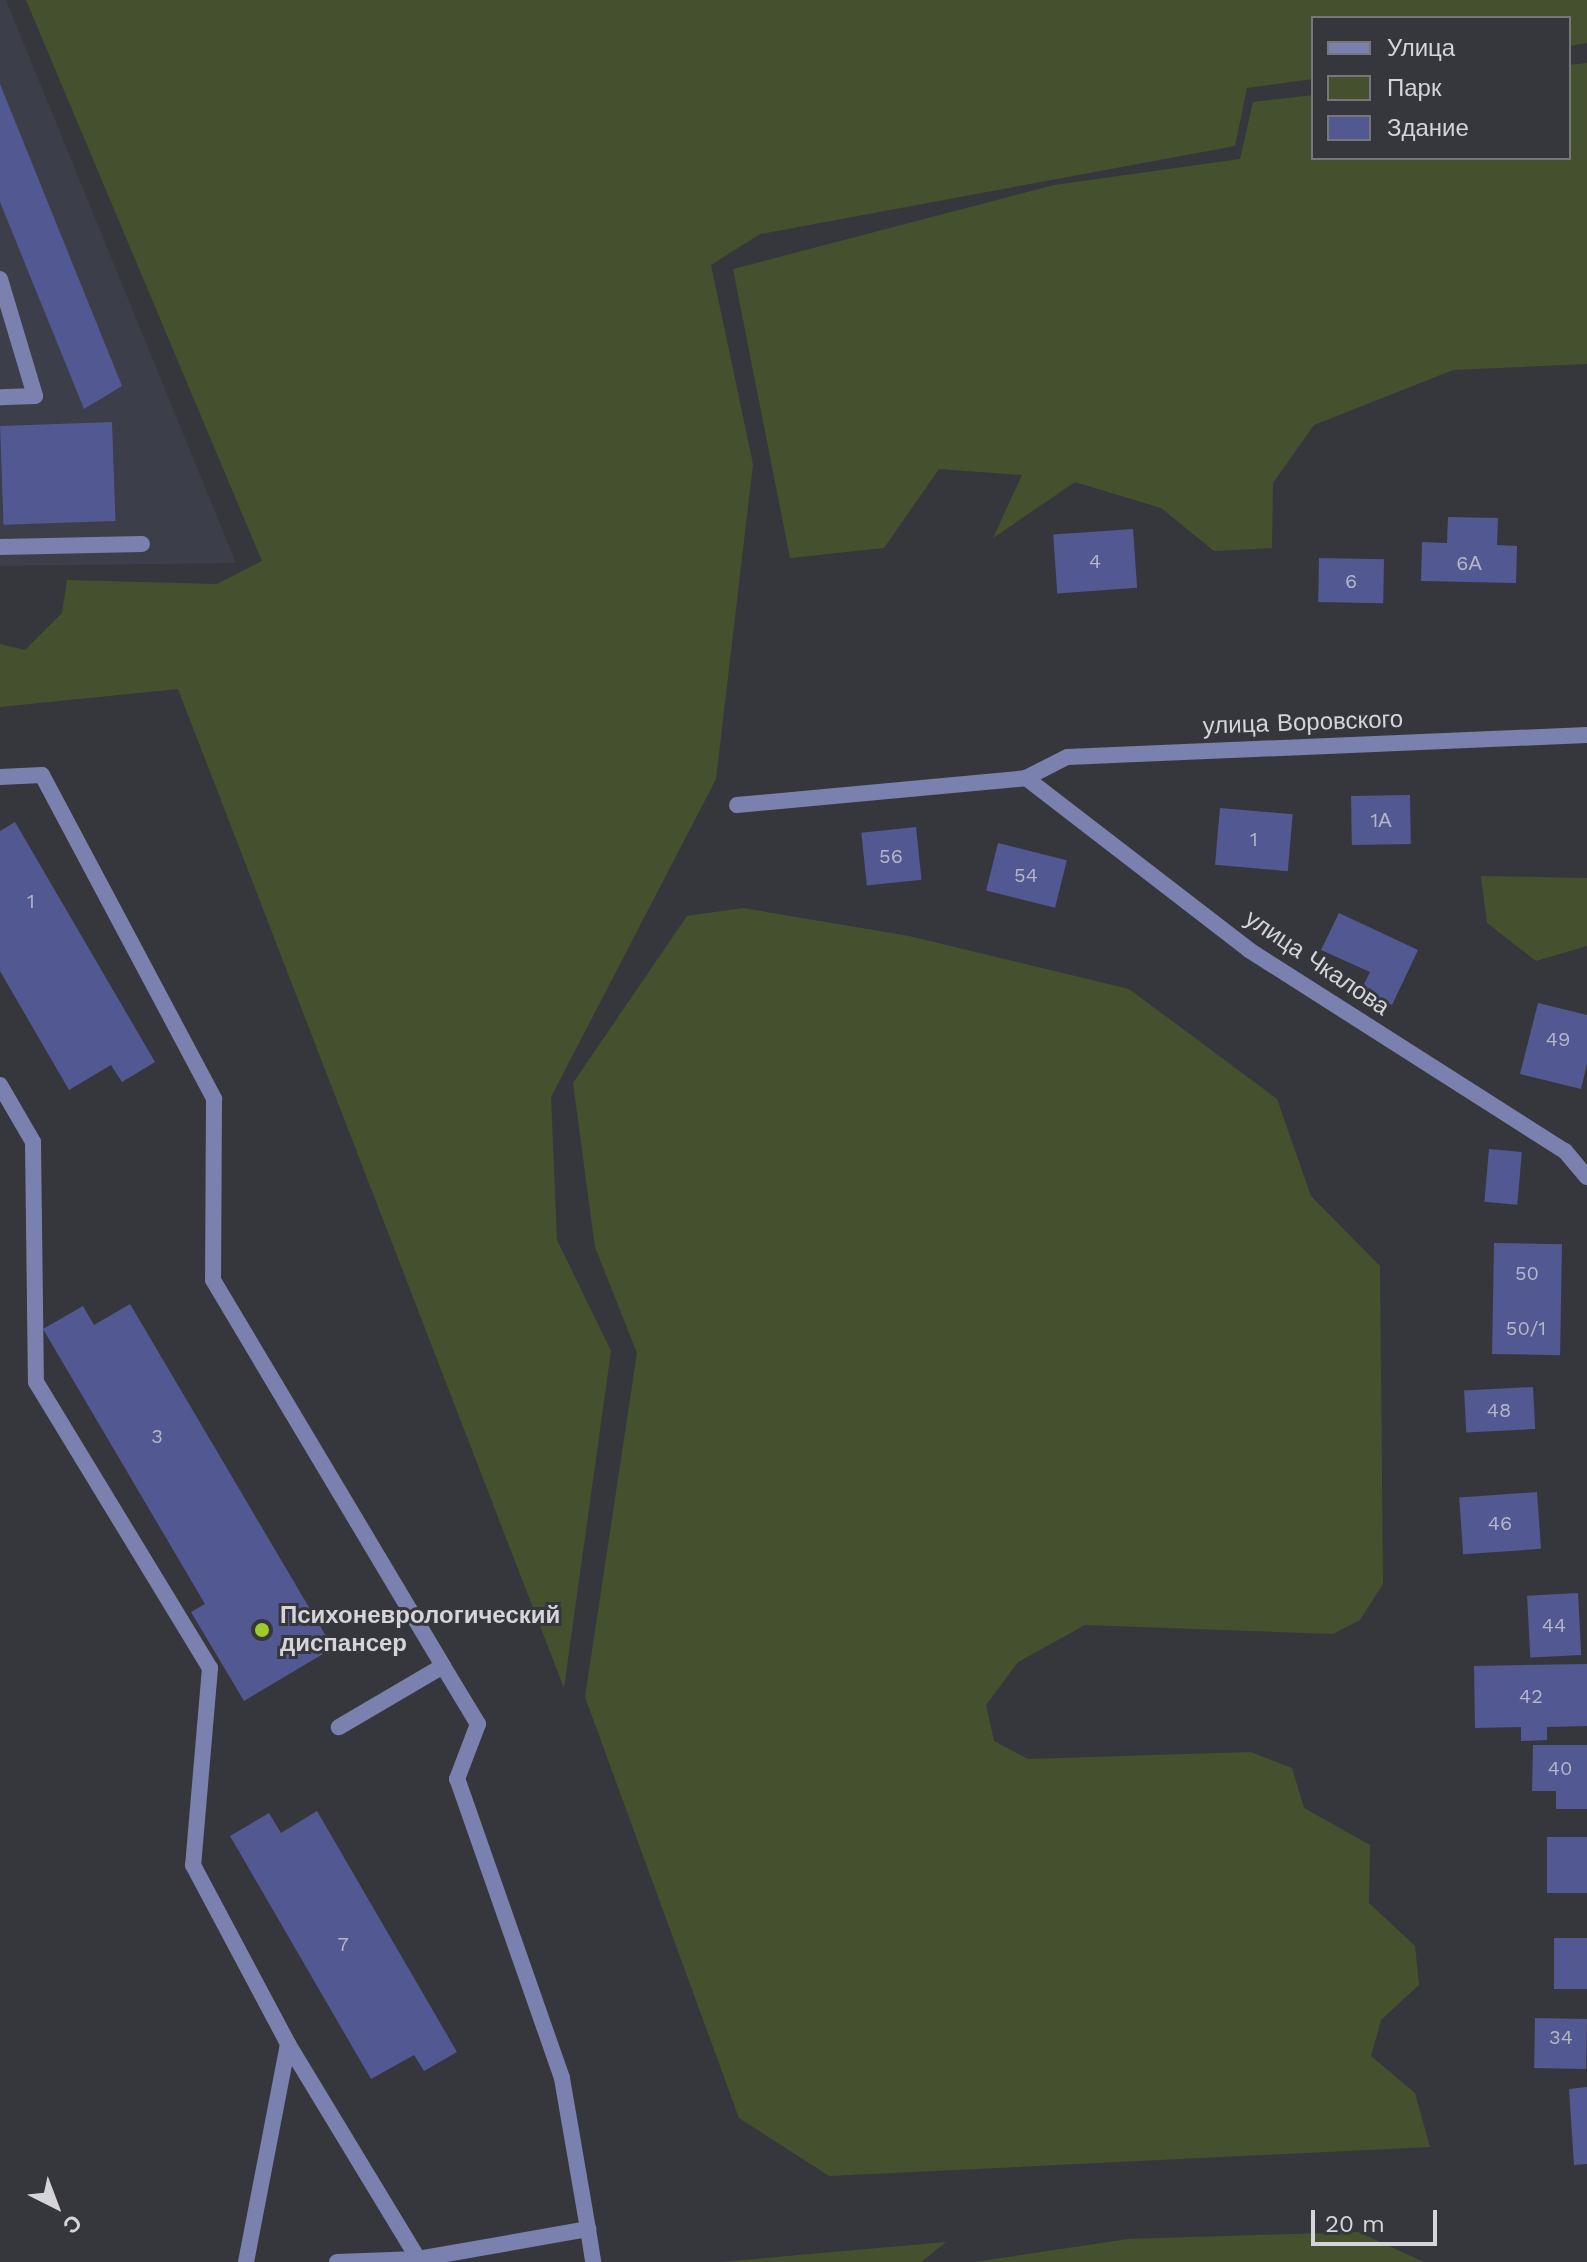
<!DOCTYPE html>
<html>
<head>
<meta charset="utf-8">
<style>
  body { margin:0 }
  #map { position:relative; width:1587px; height:2262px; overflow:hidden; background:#36373c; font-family:"Work Sans",sans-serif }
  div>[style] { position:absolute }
  .built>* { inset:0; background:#3c3e49 }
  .green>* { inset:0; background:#45512e }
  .building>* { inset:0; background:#525892; transform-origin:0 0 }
  .lane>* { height:16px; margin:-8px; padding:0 8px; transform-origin:8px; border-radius:8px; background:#7a81ae }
  .street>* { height:16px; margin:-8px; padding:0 8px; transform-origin:8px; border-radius:8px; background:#7a81ae }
  .dots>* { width:22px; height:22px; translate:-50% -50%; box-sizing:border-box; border:4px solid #36373c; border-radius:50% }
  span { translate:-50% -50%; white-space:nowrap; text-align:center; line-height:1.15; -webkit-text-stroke:6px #36373c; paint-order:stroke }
  .number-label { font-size:20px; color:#b4b6c7 }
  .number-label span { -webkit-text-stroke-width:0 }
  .street-label { font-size:24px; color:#d5d5d9 }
  .poi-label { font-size:24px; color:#d5d5d9; font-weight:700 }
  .left { translate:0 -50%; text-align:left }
  .legend { position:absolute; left:1311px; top:16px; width:260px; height:144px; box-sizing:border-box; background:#36373c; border:2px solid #76767b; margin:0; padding:10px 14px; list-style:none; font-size:24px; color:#d5d5d9 }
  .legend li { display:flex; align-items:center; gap:16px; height:40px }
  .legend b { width:40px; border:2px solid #76767b }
  .north { position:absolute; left:16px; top:2166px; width:80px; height:80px; -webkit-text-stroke:6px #36373c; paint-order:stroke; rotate:138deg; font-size:22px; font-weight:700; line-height:32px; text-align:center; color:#d5d5d9 }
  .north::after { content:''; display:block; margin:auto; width:28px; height:36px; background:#d5d5d9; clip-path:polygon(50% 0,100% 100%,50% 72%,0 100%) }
  .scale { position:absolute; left:1311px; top:2210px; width:126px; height:36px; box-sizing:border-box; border:4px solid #d5d5d9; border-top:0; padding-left:10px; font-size:24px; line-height:28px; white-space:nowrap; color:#d5d5d9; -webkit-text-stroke:6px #36373c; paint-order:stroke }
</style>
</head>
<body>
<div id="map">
  <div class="built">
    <i style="clip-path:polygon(0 0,6px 0,236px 563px,0 566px)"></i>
  </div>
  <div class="green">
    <i style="clip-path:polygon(26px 0,1587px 0,1587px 43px,1569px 46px,1569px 18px,1313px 18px,1313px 79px,1247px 88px,1235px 146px,760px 234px,711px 265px,753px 464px,716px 779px,551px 1097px,557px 1240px,611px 1351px,564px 1688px,178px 689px,0 707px,0 644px,25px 650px,62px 613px,67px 580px,217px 584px,262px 561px)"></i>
    <i style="clip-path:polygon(1587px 63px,1587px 364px,1453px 370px,1314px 425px,1273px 483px,1272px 548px,1214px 551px,1161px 508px,1075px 482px,993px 538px,1022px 475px,939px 469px,884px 548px,790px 558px,733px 269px,1054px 185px,1240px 159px,1253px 102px,1313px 95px,1313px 158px,1569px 158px,1569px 65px)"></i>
    <i style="clip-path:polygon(1481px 876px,1587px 878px,1587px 946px,1536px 961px,1487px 923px)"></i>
    <i style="clip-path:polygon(743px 908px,909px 936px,1129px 989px,1277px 1099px,1311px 1196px,1380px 1266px,1383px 1584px,1360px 1620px,1333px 1634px,1085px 1625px,1018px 1662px,986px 1705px,994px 1741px,1028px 1759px,1251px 1752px,1292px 1768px,1304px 1808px,1370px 1845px,1369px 1903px,1415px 1946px,1419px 1985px,1381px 2020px,1371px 2056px,1415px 2093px,1430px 2147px,829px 2176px,739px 2118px,585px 1697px,637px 1353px,595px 1247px,573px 1083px,687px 916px)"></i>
    <i style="clip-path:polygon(1358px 2232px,1424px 2262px,974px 2262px,1128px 2239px)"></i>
    <i style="clip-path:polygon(946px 2242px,921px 2262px,721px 2262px)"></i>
  </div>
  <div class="building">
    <i style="clip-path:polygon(0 84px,122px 386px,84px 409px,0 202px)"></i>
    <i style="left:112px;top:422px;width:99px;height:112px;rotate:88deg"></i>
    <i style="clip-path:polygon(1448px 517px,1498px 518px,1497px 545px,1517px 546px,1516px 583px,1421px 581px,1422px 542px,1447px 543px)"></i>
    <i style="left:1133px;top:529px;width:59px;height:80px;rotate:86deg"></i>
    <i style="left:1319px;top:558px;width:65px;height:44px;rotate:1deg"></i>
    <i style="left:1410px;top:795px;width:49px;height:59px;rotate:89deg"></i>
    <i style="left:1220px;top:808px;width:73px;height:57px;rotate:5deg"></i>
    <i style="clip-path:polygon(15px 822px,155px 1062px,122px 1082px,111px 1065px,69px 1090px,0 971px,0 831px)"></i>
    <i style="left:916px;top:827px;width:53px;height:55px;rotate:84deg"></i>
    <i style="left:998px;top:843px;width:71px;height:49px;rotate:14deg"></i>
    <i style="clip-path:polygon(1339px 913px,1418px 950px,1392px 1005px,1361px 990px,1370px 972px,1321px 950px)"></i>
    <i style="clip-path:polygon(1538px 1003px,1587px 1015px,1587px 1064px,1581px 1089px,1520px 1074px)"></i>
    <i style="left:1489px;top:1149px;width:33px;height:53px;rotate:5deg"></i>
    <i style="left:1494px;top:1243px;width:68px;height:111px;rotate:1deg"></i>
    <i style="clip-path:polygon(130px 1304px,333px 1648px,244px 1701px,191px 1612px,205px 1604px,43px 1329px,83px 1306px,94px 1325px)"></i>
    <i style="left:1533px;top:1387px;width:42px;height:69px;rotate:87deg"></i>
    <i style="left:1537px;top:1492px;width:57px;height:78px;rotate:86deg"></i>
    <i style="left:1578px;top:1593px;width:62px;height:51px;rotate:87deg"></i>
    <i style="clip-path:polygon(1587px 1664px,1587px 1726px,1547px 1727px,1547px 1740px,1521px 1741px,1521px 1727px,1475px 1728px,1474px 1666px)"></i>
    <i style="clip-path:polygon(1533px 1745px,1587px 1745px,1587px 1809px,1556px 1809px,1556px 1791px,1532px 1791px)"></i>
    <i style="clip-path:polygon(317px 1811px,457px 2052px,424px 2071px,414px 2055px,371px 2079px,230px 1836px,269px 1813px,281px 1833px)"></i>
    <i style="left:1587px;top:1837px;width:56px;height:40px;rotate:90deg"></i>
    <i style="left:1587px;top:1938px;width:51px;height:33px;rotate:90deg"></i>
    <i style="left:1587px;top:2019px;width:50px;height:52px;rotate:91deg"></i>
    <i style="clip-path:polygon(1587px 2087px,1587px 2164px,1574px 2165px,1569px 2089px)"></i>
  </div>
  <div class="lane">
    <i style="left:0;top:279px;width:122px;rotate:73.3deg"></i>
    <i style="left:35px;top:396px;width:35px;rotate:178deg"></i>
    <i style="left:0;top:547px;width:142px;rotate:-1.2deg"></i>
    <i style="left:0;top:777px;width:42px;rotate:-2.7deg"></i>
    <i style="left:42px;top:775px;width:367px;rotate:62deg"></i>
    <i style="left:214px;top:1099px;width:181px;rotate:90.3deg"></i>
    <i style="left:213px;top:1280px;width:449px;rotate:59.2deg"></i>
    <i style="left:443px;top:1666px;width:121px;rotate:149.6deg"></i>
    <i style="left:737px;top:805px;width:290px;rotate:-5.3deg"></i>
    <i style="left:0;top:1085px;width:66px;rotate:59.9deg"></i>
    <i style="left:33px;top:1142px;width:240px;rotate:89.3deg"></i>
    <i style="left:36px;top:1382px;width:335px;rotate:58.7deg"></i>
    <i style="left:210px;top:1668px;width:198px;rotate:94.9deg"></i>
    <i style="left:193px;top:1865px;width:203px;rotate:62deg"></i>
    <i style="left:288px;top:2044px;width:222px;rotate:100.9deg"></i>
    <i style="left:288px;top:2044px;width:251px;rotate:58.8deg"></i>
    <i style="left:588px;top:2229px;width:33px;rotate:81deg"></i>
    <i style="left:337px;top:2262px;width:81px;rotate:-2.1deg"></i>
    <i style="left:418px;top:2259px;width:173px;rotate:-10deg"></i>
    <i style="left:588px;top:2229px;width:153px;rotate:-99.8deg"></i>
    <i style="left:562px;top:2078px;width:317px;rotate:-109.3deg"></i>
    <i style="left:457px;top:1779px;width:59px;rotate:-69.1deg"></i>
    <i style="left:478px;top:1724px;width:68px;rotate:-121.1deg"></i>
  </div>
  <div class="street">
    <i style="left:1587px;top:735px;width:520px;rotate:177.58deg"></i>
    <i style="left:1067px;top:757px;width:46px;rotate:152.9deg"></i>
    <i style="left:1026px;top:778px;width:282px;rotate:37.6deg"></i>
    <i style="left:1249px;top:950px;width:375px;rotate:32.5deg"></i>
    <i style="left:1565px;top:1151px;width:34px;rotate:50deg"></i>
  </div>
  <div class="dots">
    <i style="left:262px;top:1630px;background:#9fca2d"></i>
  </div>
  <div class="number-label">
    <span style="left:1095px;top:561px">4</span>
    <span style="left:1469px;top:563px">6А</span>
    <span style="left:1351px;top:581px">6</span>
    <span style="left:1381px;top:820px">1А</span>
    <span style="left:1254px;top:839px">1</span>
    <span style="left:891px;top:856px">56</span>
    <span style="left:1026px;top:875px">54</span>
    <span style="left:31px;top:901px">1</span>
    <span style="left:1558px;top:1039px">49</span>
    <span style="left:1527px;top:1273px">50</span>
    <span style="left:1526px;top:1328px">50/1</span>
    <span style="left:1499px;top:1410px">48</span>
    <span style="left:157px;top:1436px">3</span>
    <span style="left:1500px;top:1523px">46</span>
    <span style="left:1554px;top:1625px">44</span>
    <span style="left:1531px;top:1696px">42</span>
    <span style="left:1560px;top:1768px">40</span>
    <span style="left:343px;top:1944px">7</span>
    <span style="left:1561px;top:2037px">34</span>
  </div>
  <div class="street-label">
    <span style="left:1303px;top:723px;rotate:-2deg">улица Воровского</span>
    <span style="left:1317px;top:963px;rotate:34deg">улица Чкалова</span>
  </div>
  <div class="poi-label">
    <span class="left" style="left:280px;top:1630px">Психоневрологический<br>диспансер</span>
  </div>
  <ul class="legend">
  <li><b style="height:10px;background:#7a81ae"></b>Улица</li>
  <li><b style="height:22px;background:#45512e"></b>Парк</li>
  <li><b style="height:22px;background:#525892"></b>Здание</li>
  </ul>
  <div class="north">С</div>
  <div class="scale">20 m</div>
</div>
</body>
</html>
